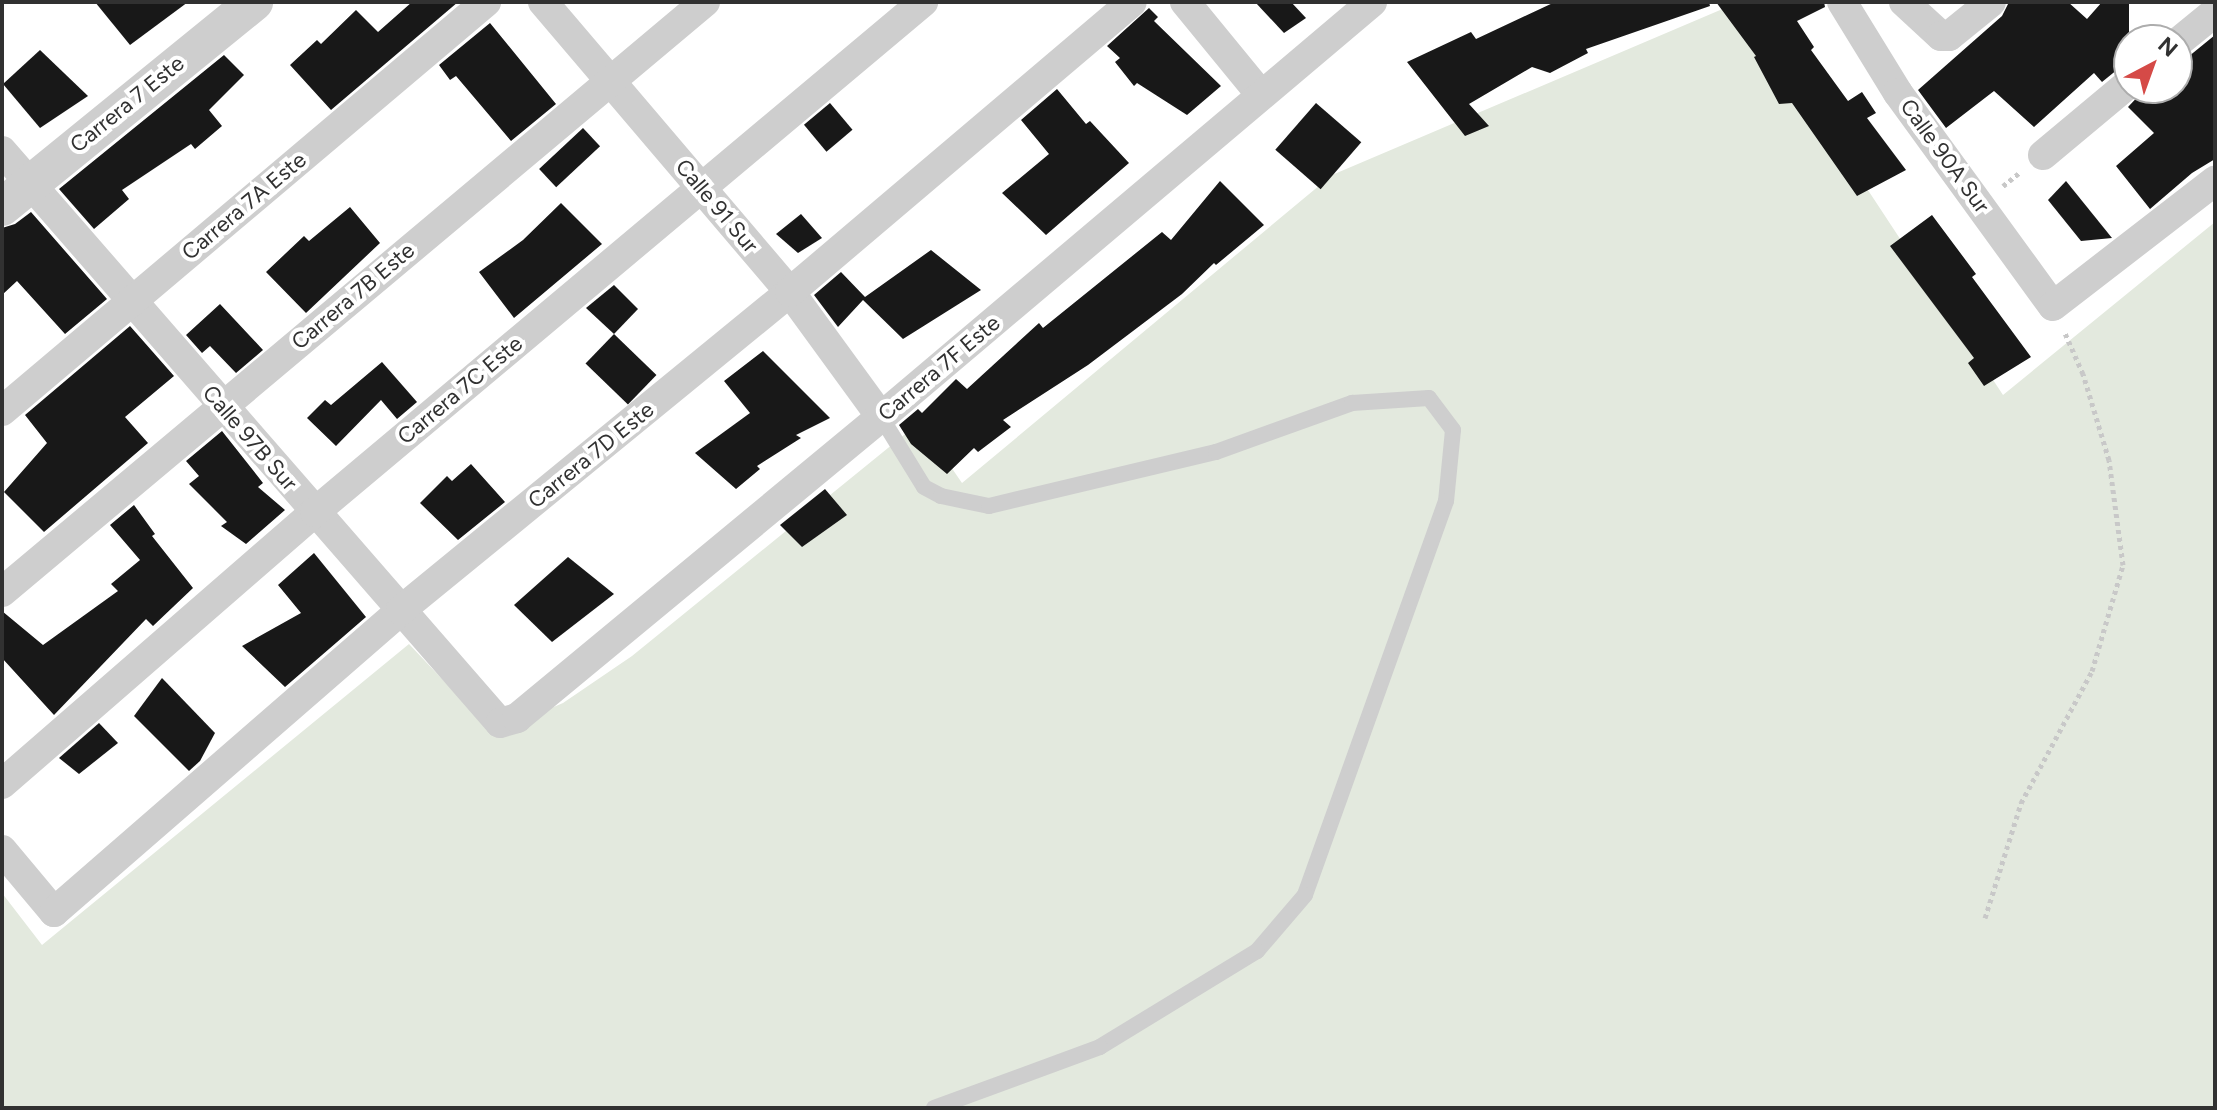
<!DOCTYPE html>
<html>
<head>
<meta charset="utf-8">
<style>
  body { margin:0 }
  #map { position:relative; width:2217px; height:1110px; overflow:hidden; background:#fff; font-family:Figtree,sans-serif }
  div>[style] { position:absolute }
  .green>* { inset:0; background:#e3e9de }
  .building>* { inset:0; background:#181818; transform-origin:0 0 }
  .path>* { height:5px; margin-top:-2.5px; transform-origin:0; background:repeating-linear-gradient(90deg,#c8c8c8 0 4px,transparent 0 8px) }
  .service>* { height:16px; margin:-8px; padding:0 8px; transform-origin:8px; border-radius:8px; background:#cecece }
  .minor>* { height:30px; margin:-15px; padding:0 15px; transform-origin:15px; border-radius:15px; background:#cecece }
  .tertiary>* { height:38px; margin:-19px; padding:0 19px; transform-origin:19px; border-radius:19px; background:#cecece }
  span { translate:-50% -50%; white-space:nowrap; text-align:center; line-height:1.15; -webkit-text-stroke:8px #fff; paint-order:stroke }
  .street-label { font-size:22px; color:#313131 }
  .frame { position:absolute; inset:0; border:4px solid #313131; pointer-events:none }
  .north { position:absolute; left:2113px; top:24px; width:80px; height:80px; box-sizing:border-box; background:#fff; border:2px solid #adadad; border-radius:50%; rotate:41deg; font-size:22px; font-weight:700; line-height:32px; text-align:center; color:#313131 }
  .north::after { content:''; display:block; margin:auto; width:28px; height:36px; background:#d54a47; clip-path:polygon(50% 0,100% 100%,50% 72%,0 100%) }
</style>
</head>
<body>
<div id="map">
  <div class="green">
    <i style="clip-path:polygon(1739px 2px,1744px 2px,2003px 395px,2215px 222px,2215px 1108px,2px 1108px,2px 893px,42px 945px,409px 644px,493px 733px,563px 703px,632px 656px,920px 422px,962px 483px,1332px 175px)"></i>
  </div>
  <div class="building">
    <i style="clip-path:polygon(95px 2px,188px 2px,130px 45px)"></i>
    <i style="clip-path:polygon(412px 2px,458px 2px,331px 110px,290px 65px,317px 40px,321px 44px,356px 10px,378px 32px)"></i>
    <i style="clip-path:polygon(1255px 2px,1291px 2px,1306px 18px,1284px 33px)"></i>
    <i style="clip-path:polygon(1555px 2px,1709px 2px,1710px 6px,1586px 49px,1588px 53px,1550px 73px,1532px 67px,1469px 104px,1489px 126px,1465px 136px,1407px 62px,1471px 32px,1476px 39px)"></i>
    <i style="clip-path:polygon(1716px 2px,1824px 2px,1825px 7px,1797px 21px,1814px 47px,1811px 50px,1848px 101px,1862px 92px,1876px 113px,1867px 118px,1906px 170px,1857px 196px,1792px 103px,1779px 104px,1754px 57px,1756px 56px)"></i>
    <i style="clip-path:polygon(2009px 2px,2068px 2px,2087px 19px,2102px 2px,2129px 2px,2129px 65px,2118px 69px,2102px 82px,2094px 73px,2034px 127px,1994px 91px,1946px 128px,1918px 90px,2002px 16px)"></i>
    <i style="clip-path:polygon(1149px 8px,1158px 17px,1154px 21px,1221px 86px,1187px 115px,1137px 83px,1134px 86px,1115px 62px,1120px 58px,1107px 46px)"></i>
    <i style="clip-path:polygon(490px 23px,556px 104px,511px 141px,456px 76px,450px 80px,439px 65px)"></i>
    <i style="clip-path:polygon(2215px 35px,2215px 159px,2192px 173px,2150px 209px,2116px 166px,2154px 133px,2128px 107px,2146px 88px,2177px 88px,2177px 61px,2188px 57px)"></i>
    <i style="clip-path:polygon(40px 50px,88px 96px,40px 128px,3px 84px)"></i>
    <i style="clip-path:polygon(224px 55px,244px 75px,209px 110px,222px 126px,195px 149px,191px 144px,122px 190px,129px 199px,94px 229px,59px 189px)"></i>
    <i style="clip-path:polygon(1057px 89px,1086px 124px,1090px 121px,1129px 163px,1046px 235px,1002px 193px,1049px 154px,1021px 120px)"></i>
    <i style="left:830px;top:103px;width:35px;height:34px;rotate:50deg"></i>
    <i style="left:1316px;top:103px;width:60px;height:62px;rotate:41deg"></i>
    <i style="left:583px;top:128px;width:25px;height:60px;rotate:47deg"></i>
    <i style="clip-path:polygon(1220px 181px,1264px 225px,1216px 265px,1214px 263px,1182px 294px,1088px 365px,1003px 420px,1011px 427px,978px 452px,974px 448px,947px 474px,911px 444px,899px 425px,918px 409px,922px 413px,956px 379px,967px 389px,1039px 323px,1043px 328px,1162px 232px,1171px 240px)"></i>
    <i style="clip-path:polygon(2066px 181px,2112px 238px,2081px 241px,2048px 200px)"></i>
    <i style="clip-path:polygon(561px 203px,602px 244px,514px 318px,479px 272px,523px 240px)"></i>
    <i style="clip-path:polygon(350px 207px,380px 243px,306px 313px,266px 272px,304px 236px,309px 241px)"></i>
    <i style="clip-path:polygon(31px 212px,107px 299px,65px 334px,17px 281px,2px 295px,2px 228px,15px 224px)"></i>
    <i style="clip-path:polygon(801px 214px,822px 238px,798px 253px,776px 234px)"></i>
    <i style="clip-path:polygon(1932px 215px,1976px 274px,1972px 277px,2031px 357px,1984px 386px,1968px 363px,1974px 358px,1890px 246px)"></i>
    <i style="clip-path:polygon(931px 250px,981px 290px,903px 339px,863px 300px,838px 327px,814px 295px,841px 272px,865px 297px)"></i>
    <i style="clip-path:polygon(614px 285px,638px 309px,614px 334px,586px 308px)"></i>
    <i style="clip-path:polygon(220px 304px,263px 350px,236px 373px,210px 346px,202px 353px,186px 335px)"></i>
    <i style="clip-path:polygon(130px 326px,174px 376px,125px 417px,148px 443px,44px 532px,4px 492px,47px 443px,25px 415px)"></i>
    <i style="left:614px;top:334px;width:59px;height:41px;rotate:44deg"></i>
    <i style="clip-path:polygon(763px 351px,830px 418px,796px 435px,801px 438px,757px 466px,760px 469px,736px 489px,695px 453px,750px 413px,724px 381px)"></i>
    <i style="clip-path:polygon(382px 362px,417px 402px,397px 419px,381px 400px,336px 446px,307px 418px,325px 400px,331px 405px)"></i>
    <i style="clip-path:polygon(222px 431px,263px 483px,258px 487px,285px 510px,246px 544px,221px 526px,227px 522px,189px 484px,199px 476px,186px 461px)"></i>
    <i style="clip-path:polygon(471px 464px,505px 502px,458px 540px,420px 503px,447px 476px,452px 481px)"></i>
    <i style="clip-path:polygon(825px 489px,847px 515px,802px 547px,780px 525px)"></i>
    <i style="clip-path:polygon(134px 505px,155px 534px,152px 536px,193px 588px,153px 626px,146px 619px,54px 715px,2px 658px,2px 611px,43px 645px,118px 591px,111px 584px,140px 560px,110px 525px)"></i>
    <i style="clip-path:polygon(314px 553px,366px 617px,285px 687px,242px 646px,301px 613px,278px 585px)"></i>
    <i style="clip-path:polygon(568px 557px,614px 594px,552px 642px,514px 605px)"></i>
    <i style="clip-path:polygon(162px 678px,215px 733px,200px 761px,189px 771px,134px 716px)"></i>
    <i style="clip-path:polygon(99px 723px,118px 743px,79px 774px,59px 758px)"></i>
  </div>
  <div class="path">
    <i style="left:2003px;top:186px;width:22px;rotate:-39deg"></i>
    <i style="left:1985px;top:918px;width:121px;rotate:-72.6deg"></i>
    <i style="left:2021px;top:803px;width:150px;rotate:-61.7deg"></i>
    <i style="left:2092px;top:671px;width:110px;rotate:-73.7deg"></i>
    <i style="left:2123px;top:565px;width:106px;rotate:-97.6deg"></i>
    <i style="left:2109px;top:460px;width:90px;rotate:-106.8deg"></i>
    <i style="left:2083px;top:374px;width:45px;rotate:-113.7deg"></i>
  </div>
  <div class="service">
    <i style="left:881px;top:417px;width:82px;rotate:58.4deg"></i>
    <i style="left:924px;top:487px;width:19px;rotate:28deg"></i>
    <i style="left:941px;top:496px;width:49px;rotate:11.8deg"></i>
    <i style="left:989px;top:506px;width:233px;rotate:-13.4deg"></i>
    <i style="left:1216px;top:452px;width:145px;rotate:-19.8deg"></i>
    <i style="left:1352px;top:403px;width:77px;rotate:-3.7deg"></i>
    <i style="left:1429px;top:398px;width:40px;rotate:53deg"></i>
    <i style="left:1453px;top:430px;width:71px;rotate:95.6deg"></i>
    <i style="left:1446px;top:501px;width:418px;rotate:109.7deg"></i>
    <i style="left:1305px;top:895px;width:74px;rotate:130.6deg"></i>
    <i style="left:1257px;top:951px;width:184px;rotate:148.6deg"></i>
    <i style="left:1100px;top:1047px;width:177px;rotate:159.8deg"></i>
  </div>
  <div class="minor">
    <i style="left:543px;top:2px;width:381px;rotate:49.6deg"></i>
    <i style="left:790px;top:292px;width:155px;rotate:53.9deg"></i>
    <i style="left:1185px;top:2px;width:120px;rotate:50.7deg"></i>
    <i style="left:1842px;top:2px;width:107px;rotate:58.4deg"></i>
    <i style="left:1898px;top:93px;width:263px;rotate:54deg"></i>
    <i style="left:2053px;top:306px;width:205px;rotate:-37.7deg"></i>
    <i style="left:1904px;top:2px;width:50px;rotate:42.6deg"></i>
    <i style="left:1941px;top:36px;width:8px"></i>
    <i style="left:1949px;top:36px;width:54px;rotate:-39deg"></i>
    <i style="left:2177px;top:43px;width:49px;rotate:-39.2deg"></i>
    <i style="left:2px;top:151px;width:758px;rotate:48.96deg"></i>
    <i style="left:500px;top:723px;width:18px;rotate:-16deg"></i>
    <i style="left:517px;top:718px;width:472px;rotate:-39.6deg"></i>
    <i style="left:881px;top:417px;width:643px;rotate:-40.2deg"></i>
    <i style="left:2043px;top:155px;width:112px;rotate:-39.9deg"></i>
    <i style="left:2px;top:411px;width:634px;rotate:-40.2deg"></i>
    <i style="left:2px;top:592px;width:918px;rotate:-40.01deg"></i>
    <i style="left:2px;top:784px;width:415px;rotate:-41deg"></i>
    <i style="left:315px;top:512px;width:794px;rotate:-39.99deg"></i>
    <i style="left:2px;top:850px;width:81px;rotate:50deg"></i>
    <i style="left:54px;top:912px;width:460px;rotate:-41deg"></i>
    <i style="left:401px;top:610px;width:502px;rotate:-39.27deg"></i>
    <i style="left:790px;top:292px;width:448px;rotate:-40.3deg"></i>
  </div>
  <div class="tertiary">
    <i style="left:2px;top:207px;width:325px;rotate:-39.1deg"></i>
  </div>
  <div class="street-label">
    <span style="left:127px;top:104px;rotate:-39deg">Carrera 7 Este</span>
    <span style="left:1945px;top:156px;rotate:54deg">Calle 90A Sur</span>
    <span style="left:244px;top:206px;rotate:-40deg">Carrera 7A Este</span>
    <span style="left:717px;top:206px;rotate:50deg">Calle 91 Sur</span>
    <span style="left:353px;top:296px;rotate:-40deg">Carrera 7B Este</span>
    <span style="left:939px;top:368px;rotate:-40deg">Carrera 7F Este</span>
    <span style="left:460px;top:390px;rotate:-40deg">Carrera 7C Este</span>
    <span style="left:250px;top:438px;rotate:49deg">Calle 97B Sur</span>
    <span style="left:591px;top:455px;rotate:-39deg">Carrera 7D Este</span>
  </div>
  <div class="frame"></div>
  <div class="north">N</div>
</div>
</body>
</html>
